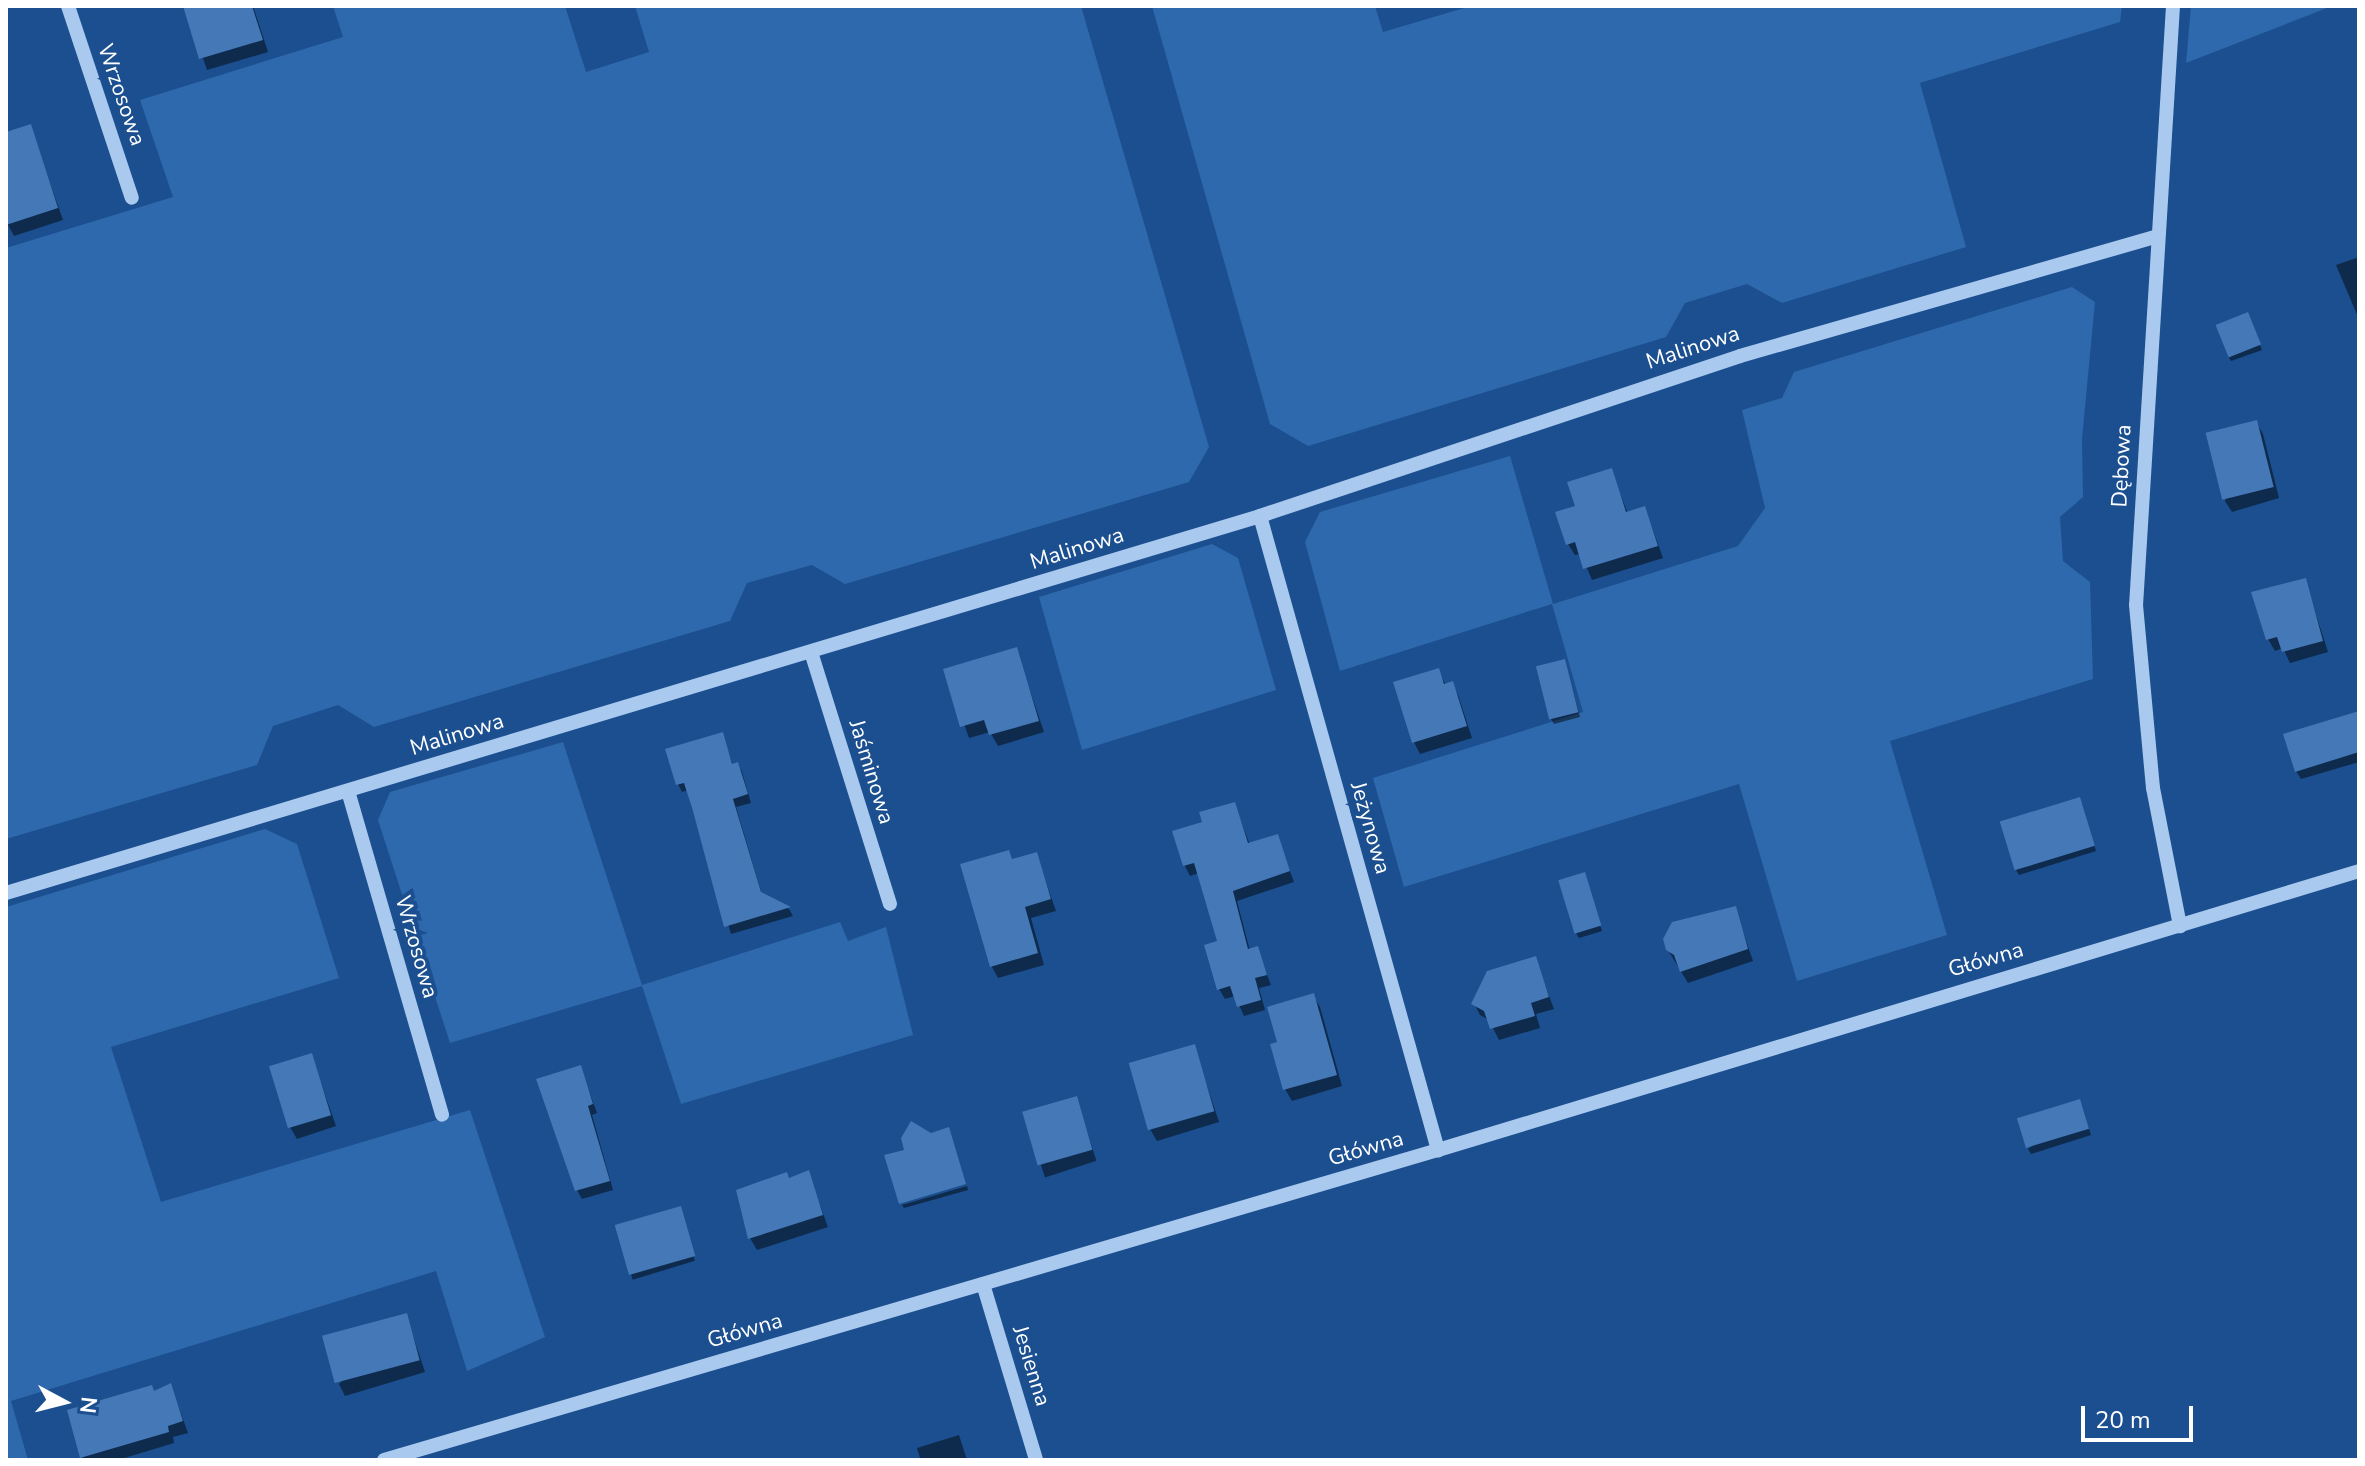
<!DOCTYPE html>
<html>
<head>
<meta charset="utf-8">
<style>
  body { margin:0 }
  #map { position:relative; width:2365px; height:1466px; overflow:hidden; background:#1b4f8f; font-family:"Nunito Sans",sans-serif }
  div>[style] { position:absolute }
  .green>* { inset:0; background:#2e69ad }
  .shadow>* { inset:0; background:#0007; transform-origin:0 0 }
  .building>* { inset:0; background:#4478b7; transform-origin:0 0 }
  .minor>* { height:14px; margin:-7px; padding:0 7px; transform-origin:7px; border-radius:7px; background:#a9c9ee }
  span { translate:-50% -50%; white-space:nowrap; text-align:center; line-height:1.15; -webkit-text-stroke:8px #1b4f8f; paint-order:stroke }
  .street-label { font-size:22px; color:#fff }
  .frame { position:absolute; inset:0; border:8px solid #fff; pointer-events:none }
  .north { position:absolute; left:24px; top:1362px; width:80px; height:80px; -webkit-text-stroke:6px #1b4f8f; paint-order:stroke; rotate:97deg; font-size:22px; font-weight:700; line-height:32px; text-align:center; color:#fff }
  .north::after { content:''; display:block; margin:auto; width:28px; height:36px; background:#fff; clip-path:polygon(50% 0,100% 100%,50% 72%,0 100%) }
  .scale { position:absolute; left:2081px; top:1406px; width:112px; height:36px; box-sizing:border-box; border:4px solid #fff; border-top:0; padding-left:10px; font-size:24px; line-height:28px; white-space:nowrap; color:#fff; -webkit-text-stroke:6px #1b4f8f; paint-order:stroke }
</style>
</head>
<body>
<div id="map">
  <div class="green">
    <i style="clip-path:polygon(333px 6px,565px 6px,586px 72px,649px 52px,635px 6px,1081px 6px,1209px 447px,1189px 482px,845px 584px,812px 565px,747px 583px,730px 621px,374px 727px,338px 705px,273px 726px,257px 765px,6px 839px,6px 248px,173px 197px,140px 100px,343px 37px)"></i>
    <i style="clip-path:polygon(1152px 6px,1375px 6px,1383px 32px,1471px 6px,2122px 6px,2120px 22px,1920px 83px,1966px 247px,1782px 303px,1747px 284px,1685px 303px,1666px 337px,1308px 446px,1270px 424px)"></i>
    <i style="clip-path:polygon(2191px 6px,2332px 6px,2186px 63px)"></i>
    <i style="clip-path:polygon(2072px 287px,2095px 302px,2082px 439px,2083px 497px,2060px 517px,2063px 561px,2090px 582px,2093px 679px,1890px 741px,1947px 935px,1797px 981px,1739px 784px,1404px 887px,1373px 778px,1583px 712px,1552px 604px,1340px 671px,1305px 542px,1320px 512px,1510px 456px,1553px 604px,1738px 546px,1765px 508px,1742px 410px,1782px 398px,1794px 372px)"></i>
    <i style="clip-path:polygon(1212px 544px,1238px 558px,1276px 690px,1082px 750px,1039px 597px)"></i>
    <i style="clip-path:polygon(563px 742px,642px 985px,840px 922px,848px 941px,886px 927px,913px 1035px,681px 1104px,642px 986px,450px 1043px,378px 820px,390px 792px)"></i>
    <i style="clip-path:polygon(265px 829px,297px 844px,339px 978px,111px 1047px,161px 1202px,470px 1110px,545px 1337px,467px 1371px,436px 1271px,11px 1401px,28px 1460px,6px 1460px,6px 907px)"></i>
  </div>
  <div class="shadow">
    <i style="clip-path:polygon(185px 6px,253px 6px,268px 52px,207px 70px)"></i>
    <i style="clip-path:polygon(30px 127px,63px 220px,14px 236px,6px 221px,6px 134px)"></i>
    <i style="clip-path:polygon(2359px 257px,2359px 317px,2358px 317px,2336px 265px)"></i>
    <i style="clip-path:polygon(2250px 319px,2262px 350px,2231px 361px,2228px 356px)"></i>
    <i style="clip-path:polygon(2256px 422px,2263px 434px,2279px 498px,2232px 512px,2225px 501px)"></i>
    <i style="clip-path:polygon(1611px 471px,1628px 514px,1645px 508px,1663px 558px,1592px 580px,1581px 554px,1575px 555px,1568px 544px,1578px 507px)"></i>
    <i style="clip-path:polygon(2305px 580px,2328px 652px,2290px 663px,2283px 648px,2275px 651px,2268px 639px)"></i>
    <i style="clip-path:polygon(1016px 649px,1044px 732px,998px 746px,990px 732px,969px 738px,945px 670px)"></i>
    <i style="clip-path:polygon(1564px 661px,1580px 717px,1554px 724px,1551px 719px)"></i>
    <i style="clip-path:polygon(1438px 670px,1446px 685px,1452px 684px,1458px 695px,1472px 738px,1420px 754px,1414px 742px)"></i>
    <i style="clip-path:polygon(2359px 713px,2359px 762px,2301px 779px,2296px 771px)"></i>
    <i style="clip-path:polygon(722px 734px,733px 766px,738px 764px,742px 772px,751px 803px,736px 807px,762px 895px,789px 909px,793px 916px,731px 934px,688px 790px,682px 792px,678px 784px)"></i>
    <i style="clip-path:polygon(1234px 804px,1250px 845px,1277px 836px,1294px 882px,1237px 901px,1250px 951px,1257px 949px,1271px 985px,1259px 988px,1265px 1010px,1244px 1016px,1235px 996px,1225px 999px,1219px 989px,1219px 942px,1199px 873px,1190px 876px,1185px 866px,1205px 823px)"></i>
    <i style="clip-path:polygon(2082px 804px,2096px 851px,2019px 875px,2016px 870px)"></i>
    <i style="clip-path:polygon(1008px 852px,1013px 861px,1036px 854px,1056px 911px,1031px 918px,1044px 965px,998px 978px,992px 967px,963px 865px)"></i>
    <i style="clip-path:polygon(1584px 875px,1602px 931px,1579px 938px,1576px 933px)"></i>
    <i style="clip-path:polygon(1735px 909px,1753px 961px,1688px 983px,1668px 950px)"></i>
    <i style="clip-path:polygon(1535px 959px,1554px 1009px,1536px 1014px,1540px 1028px,1499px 1040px,1489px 1020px,1480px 1015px,1474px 1003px)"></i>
    <i style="clip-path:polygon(1313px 996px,1320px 1007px,1342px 1086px,1292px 1101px,1285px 1089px,1279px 1044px)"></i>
    <i style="clip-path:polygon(1194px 1047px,1219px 1122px,1157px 1141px,1150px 1129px)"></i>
    <i style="clip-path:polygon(311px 1055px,336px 1126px,297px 1139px,290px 1127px)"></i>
    <i style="clip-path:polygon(580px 1067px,597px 1113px,592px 1115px,613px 1190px,582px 1199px,577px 1190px)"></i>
    <i style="left:1076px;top:1098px;width:66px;height:54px;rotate:72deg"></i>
    <i style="clip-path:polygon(2082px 1106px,2091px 1135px,2031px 1154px,2028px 1149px)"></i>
    <i style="clip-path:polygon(808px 1173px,828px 1227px,757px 1250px,750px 1238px,789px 1180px)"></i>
    <i style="clip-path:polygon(967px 1186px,968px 1190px,904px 1208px,902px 1205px)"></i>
    <i style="left:680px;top:1212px;width:51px;height:65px;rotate:73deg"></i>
    <i style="clip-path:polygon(406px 1315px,425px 1372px,345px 1396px,339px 1384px)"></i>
    <i style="clip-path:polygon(171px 1386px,188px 1433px,173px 1437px,174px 1443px,118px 1460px,84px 1460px,82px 1457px,155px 1393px)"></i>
    <i style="clip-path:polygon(959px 1435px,967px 1460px,913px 1460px,920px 1458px,917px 1448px)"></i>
  </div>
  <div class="building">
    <i style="clip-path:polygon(183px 6px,252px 6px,263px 40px,199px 59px)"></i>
    <i style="clip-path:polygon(31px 124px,58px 208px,6px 225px,6px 132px)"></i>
    <i style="left:2248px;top:312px;width:35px;height:35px;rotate:68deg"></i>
    <i style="left:2257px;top:420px;width:69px;height:53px;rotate:76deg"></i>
    <i style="clip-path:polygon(1612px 468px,1626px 512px,1645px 506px,1658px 546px,1583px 569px,1575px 542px,1566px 545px,1555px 512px,1575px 506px,1567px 482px)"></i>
    <i style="clip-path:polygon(2306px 578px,2323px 641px,2282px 652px,2277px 637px,2266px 640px,2251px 592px)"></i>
    <i style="clip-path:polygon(1017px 647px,1039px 721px,989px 735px,984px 720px,960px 727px,943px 669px)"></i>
    <i style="left:1565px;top:659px;width:55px;height:30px;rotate:76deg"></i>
    <i style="clip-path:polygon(1439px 668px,1444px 684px,1453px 681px,1467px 726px,1412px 743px,1393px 682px)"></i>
    <i style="clip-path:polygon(2359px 711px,2359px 752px,2295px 772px,2283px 734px)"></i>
    <i style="clip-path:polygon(723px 732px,732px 764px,738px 762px,748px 794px,733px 799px,761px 892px,791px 907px,724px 927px,693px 811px,684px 783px,676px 785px,665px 749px)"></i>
    <i style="left:2080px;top:797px;width:51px;height:84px;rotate:73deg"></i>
    <i style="clip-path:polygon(1235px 802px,1248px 843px,1278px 834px,1290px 871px,1233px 891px,1248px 949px,1258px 946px,1267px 975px,1255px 978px,1261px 1000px,1237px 1007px,1230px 986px,1217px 990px,1204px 945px,1217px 941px,1194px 863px,1183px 866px,1172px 831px,1202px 822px,1199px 812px)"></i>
    <i style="clip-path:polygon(1009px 850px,1012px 859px,1037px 852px,1051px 899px,1025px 907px,1038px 953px,990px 967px,960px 864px)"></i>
    <i style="left:1585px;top:872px;width:56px;height:28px;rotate:73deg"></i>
    <i style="clip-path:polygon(1736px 906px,1748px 949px,1680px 972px,1674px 955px,1666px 950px,1663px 939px,1672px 922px)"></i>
    <i style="clip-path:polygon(1536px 956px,1549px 997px,1531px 1003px,1535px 1016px,1490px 1029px,1484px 1011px,1471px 1004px,1487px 971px)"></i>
    <i style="clip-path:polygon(1314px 993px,1337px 1075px,1283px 1090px,1270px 1044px,1277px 1042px,1267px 1007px)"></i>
    <i style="left:1195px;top:1044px;width:70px;height:69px;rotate:74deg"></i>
    <i style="left:312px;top:1053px;width:65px;height:45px;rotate:73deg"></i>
    <i style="clip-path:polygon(581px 1065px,593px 1104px,588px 1106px,610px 1181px,575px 1191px,536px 1079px)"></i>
    <i style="left:1077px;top:1096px;width:56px;height:57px;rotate:74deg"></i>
    <i style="left:2080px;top:1099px;width:31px;height:66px;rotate:73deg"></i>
    <i style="clip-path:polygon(911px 1121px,931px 1133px,949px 1127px,966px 1184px,899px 1204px,884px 1155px,904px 1150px,901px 1138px)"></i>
    <i style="clip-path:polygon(809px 1170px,823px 1215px,748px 1239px,736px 1190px,787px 1172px,789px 1178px)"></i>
    <i style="left:681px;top:1206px;width:52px;height:69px;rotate:74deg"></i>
    <i style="left:407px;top:1313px;width:49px;height:88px;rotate:75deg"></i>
    <i style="clip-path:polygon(171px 1383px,183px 1421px,168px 1426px,169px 1432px,80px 1458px,67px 1410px,152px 1385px,154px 1391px)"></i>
  </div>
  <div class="minor">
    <i style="left:68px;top:6px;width:202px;rotate:71.6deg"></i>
    <i style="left:2173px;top:6px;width:600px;rotate:93.53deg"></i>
    <i style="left:2136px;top:605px;width:184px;rotate:84.7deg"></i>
    <i style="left:2153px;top:788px;width:141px;rotate:78.9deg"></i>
    <i style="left:1260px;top:516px;width:659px;rotate:74.32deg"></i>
    <i style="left:811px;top:652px;width:264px;rotate:72.6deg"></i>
    <i style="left:348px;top:791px;width:337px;rotate:73.8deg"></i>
    <i style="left:6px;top:893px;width:1309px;rotate:-16.73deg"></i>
    <i style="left:1260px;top:516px;width:506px;rotate:-18.43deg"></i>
    <i style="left:1740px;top:356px;width:435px;rotate:-16deg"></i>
    <i style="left:983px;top:1284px;width:184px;rotate:73.2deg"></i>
    <i style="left:384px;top:1460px;width:1099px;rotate:-16.39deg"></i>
    <i style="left:1438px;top:1150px;width:962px;rotate:-16.85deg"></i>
  </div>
  <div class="street-label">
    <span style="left:121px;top:95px;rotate:71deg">Wrzosowa</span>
    <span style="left:1693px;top:348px;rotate:-18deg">Malinowa</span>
    <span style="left:2122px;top:466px;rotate:-87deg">Dębowa</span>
    <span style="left:1077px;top:549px;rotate:-17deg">Malinowa</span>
    <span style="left:457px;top:735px;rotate:-17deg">Malinowa</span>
    <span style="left:871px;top:772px;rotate:73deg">Jaśminowa</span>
    <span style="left:1370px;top:828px;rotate:74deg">Jeżynowa</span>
    <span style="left:416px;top:947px;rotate:74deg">Wrzosowa</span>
    <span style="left:1986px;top:960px;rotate:-16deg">Główna</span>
    <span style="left:1366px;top:1149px;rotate:-16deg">Główna</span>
    <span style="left:745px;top:1331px;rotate:-16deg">Główna</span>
    <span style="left:1031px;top:1366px;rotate:73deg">Jesienna</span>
  </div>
  <div class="frame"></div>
  <div class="north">N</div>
  <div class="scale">20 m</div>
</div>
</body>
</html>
